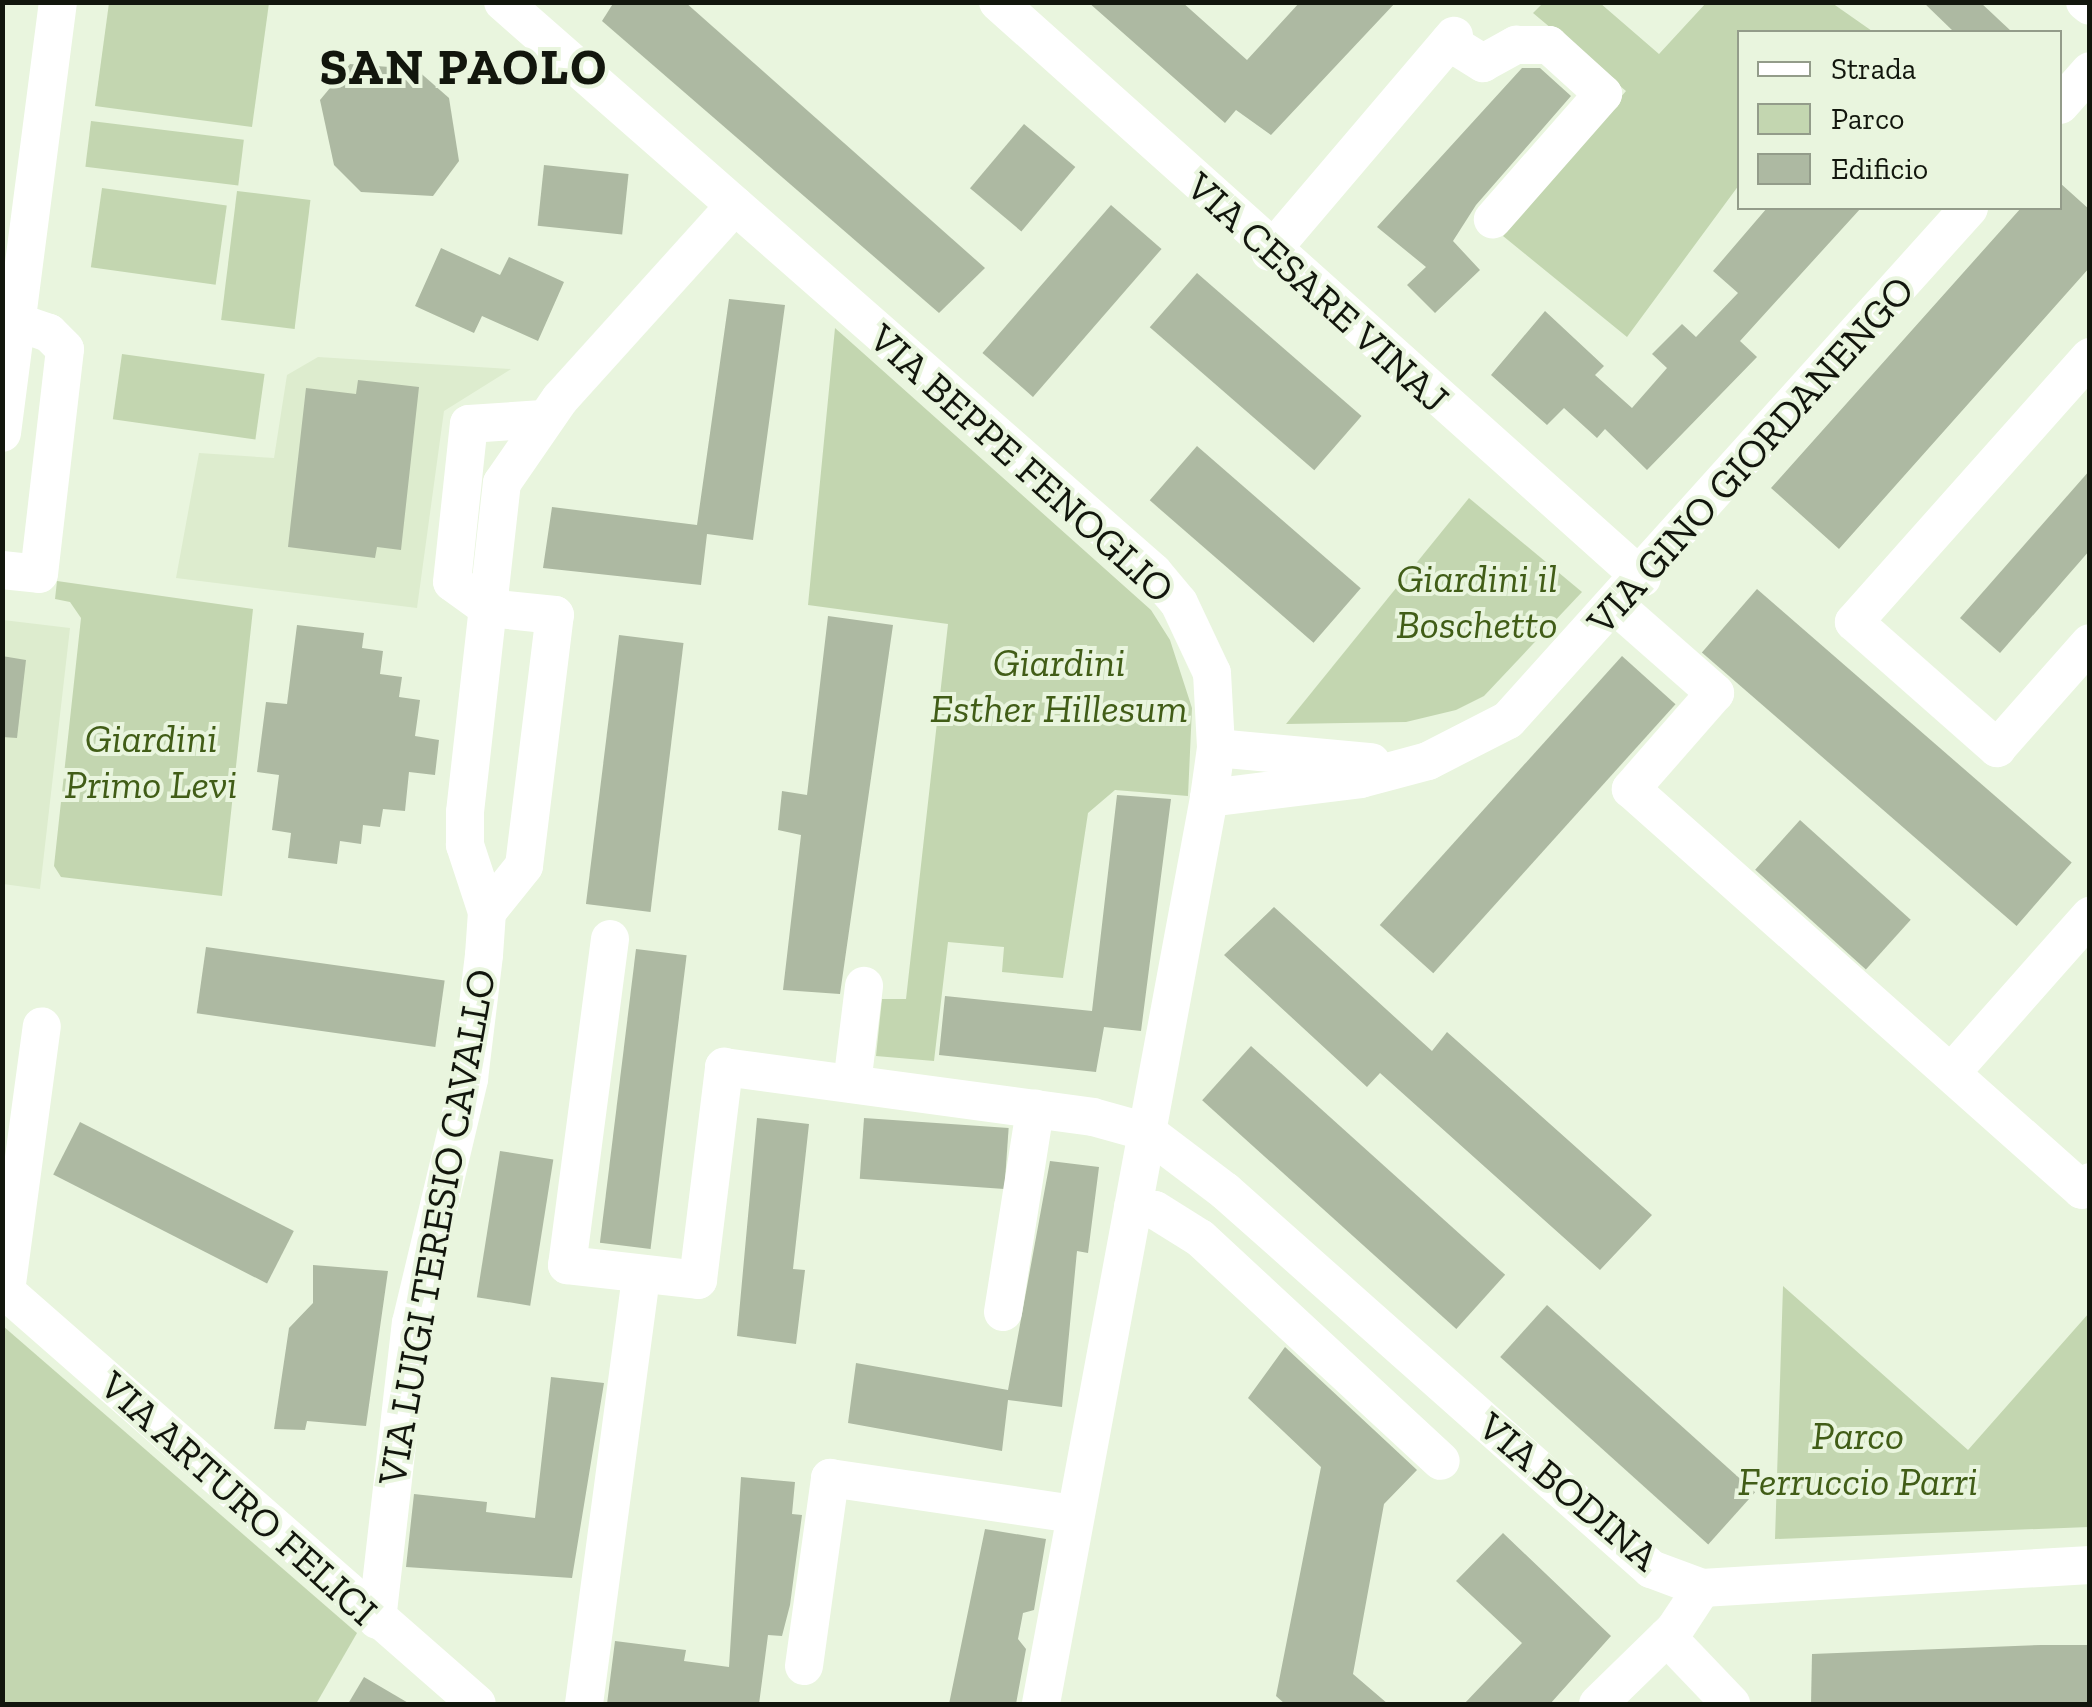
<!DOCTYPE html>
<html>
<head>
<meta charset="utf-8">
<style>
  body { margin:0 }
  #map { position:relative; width:2092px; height:1707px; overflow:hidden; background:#e9f5de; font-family:"Zilla Slab",serif }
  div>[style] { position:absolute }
  .built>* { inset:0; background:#ddecce }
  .green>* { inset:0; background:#c3d6b0; transform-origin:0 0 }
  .building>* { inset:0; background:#adb9a2; transform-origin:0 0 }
  .minor>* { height:38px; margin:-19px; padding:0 19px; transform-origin:19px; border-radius:19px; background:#fff }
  span { translate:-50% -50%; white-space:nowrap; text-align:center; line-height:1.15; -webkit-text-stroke:8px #e9f5de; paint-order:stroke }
  .street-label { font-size:40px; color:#12160d }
  .park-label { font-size:40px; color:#415d17; font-style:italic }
  .district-label { font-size:50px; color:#12160d; font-weight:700; letter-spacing:2.5px }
  .frame { position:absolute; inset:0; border:5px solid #12160d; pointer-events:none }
  .legend { position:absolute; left:1737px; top:30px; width:325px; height:180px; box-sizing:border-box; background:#e9f5de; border:2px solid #939c8a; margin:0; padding:12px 18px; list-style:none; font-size:30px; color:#12160d }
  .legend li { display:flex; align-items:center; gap:20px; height:50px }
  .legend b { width:50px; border:2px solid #939c8a }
</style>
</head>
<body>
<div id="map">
  <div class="built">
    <i style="clip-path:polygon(318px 357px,511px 369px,444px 411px,417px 608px,176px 578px,199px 453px,274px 458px,287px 375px)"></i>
    <i style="clip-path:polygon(3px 620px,70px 628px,40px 889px,3px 884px)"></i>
  </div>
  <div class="green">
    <i style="clip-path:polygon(109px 3px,269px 3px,252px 127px,95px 106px)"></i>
    <i style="clip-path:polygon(1543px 3px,1600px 3px,1659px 54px,1706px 3px,1832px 3px,1872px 31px,1740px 32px,1739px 185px,1627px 337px,1503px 236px,1626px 91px,1533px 13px)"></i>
    <i style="left:91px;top:121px;width:154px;height:46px;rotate:7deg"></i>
    <i style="left:102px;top:188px;width:126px;height:80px;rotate:8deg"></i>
    <i style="left:237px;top:191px;width:74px;height:130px;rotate:7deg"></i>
    <i style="clip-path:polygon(835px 328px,1151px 610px,1170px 640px,1192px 708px,1188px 796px,1115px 790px,1088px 813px,1063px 978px,1002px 972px,1004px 947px,948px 942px,934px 1061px,876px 1056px,882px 999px,906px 999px,948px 624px,808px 605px)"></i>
    <i style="left:122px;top:354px;width:144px;height:66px;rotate:8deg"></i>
    <i style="clip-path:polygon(1469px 498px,1582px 592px,1484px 696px,1456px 710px,1406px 722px,1286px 724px)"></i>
    <i style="clip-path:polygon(57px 581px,253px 609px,222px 896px,61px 877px,54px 866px,81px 618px,70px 602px,55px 599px)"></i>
    <i style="clip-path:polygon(1783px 1286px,1968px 1450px,2089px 1313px,2089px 1527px,1775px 1539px)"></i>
    <i style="clip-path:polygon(3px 1326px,357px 1633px,316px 1704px,3px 1704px)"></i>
  </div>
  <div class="building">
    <i style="clip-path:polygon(614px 2px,685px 2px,985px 268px,939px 313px,602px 21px)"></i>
    <i style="clip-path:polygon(1088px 2px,1182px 2px,1247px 60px,1300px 2px,1396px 2px,1271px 135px,1236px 110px,1225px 123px)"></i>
    <i style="clip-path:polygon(1923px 2px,1980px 2px,2012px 32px,1954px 32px)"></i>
    <i style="clip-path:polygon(350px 64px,416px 69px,449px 98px,459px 161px,433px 196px,361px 192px,334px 165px,320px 100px)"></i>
    <i style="clip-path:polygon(1522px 68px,1540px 68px,1571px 96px,1476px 205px,1453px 241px,1480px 270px,1435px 313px,1407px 285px,1426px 267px,1377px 227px)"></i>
    <i style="left:1024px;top:124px;width:67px;height:84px;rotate:40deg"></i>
    <i style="left:544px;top:165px;width:85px;height:61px;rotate:6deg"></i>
    <i style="clip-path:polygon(2060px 183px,2090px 210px,2090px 267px,1839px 549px,1771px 488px,2021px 208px,2060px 208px)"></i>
    <i style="left:1111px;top:205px;width:67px;height:196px;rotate:41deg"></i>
    <i style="clip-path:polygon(1767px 208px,1861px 208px,1740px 341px,1757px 357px,1647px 470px,1605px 429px,1597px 438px,1564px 408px,1547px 425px,1491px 375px,1545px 311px,1604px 366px,1595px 375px,1632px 408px,1667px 368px,1652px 354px,1682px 324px,1696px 337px,1738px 293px,1713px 271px)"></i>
    <i style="clip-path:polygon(441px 248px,500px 275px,509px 257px,564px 282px,538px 341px,482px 316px,474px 333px,415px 306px)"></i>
    <i style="left:1197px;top:273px;width:218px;height:72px;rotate:41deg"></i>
    <i style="clip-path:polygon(729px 299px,785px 305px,753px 540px,707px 534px,701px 585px,543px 568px,552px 507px,697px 525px)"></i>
    <i style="clip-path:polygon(358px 380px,419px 387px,401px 550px,377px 547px,375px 558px,288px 547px,306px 388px,356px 394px)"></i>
    <i style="left:1197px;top:446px;width:217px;height:72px;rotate:41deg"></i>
    <i style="clip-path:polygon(2090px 470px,2090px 550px,2000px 653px,1960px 618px)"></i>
    <i style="left:1757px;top:589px;width:417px;height:84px;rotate:41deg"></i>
    <i style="clip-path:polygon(828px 616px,893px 625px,840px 994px,783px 990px,801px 835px,778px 830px,782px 791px,807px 795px)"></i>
    <i style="clip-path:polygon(297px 625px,364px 633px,362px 648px,383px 651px,380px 674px,402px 677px,399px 697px,420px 700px,415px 736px,439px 740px,435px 775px,409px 772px,405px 811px,383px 809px,380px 827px,363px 825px,361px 844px,340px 841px,337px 864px,288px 858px,291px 833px,272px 830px,279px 775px,257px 772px,266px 702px,287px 704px)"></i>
    <i style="left:619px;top:635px;width:65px;height:271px;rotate:7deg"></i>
    <i style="clip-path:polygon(2px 656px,26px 660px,17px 738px,2px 737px)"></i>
    <i style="left:1622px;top:656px;width:72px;height:362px;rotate:42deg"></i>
    <i style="clip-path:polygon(1117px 795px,1171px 799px,1141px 1031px,1104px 1027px,1096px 1072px,939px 1055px,945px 996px,1092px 1011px)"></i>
    <i style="left:1800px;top:820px;width:149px;height:67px;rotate:42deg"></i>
    <i style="clip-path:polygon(1274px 907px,1432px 1051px,1447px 1032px,1652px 1215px,1600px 1270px,1380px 1073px,1367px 1087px,1224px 955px)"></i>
    <i style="left:206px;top:947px;width:241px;height:67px;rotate:8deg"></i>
    <i style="left:636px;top:949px;width:51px;height:296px;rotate:7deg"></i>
    <i style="left:1251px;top:1046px;width:342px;height:73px;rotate:42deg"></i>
    <i style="clip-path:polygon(757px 1118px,809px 1124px,793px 1269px,805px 1270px,796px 1344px,737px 1336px)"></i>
    <i style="left:864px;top:1118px;width:145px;height:61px;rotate:4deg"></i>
    <i style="left:80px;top:1122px;width:240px;height:59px;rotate:27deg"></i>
    <i style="left:500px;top:1151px;width:54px;height:148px;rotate:9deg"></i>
    <i style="clip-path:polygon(1050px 1161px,1099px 1167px,1088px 1253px,1077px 1251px,1062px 1407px,1008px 1400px,1002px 1451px,848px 1423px,856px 1363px,1008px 1390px)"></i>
    <i style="clip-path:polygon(313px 1265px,388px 1271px,366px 1426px,307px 1421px,305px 1430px,274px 1429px,289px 1328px,313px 1303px)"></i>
    <i style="left:1547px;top:1305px;width:280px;height:70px;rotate:42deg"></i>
    <i style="clip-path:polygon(1285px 1347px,1417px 1470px,1384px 1504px,1353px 1674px,1388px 1704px,1285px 1704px,1276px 1696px,1321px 1467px,1248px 1398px)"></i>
    <i style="clip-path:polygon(551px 1377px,604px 1383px,572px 1578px,406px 1567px,414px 1494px,487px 1502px,486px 1512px,535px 1518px)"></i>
    <i style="clip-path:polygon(741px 1477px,795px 1482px,792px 1514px,802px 1515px,790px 1605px,782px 1636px,768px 1635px,759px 1704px,607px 1704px,615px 1641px,686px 1650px,684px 1661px,729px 1667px)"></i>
    <i style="clip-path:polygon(985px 1529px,1046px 1539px,1034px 1610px,1023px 1613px,1018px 1639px,1026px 1649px,1016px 1704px,949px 1704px)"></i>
    <i style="clip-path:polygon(1503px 1533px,1611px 1636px,1550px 1704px,1464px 1704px,1522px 1643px,1456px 1581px)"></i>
    <i style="clip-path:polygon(2041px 1645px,2090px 1645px,2090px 1704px,1811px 1704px,1812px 1654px)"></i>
    <i style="clip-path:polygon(364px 1677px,410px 1704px,348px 1704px)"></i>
  </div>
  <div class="minor">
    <i style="left:503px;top:2px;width:865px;rotate:41.25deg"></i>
    <i style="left:1153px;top:572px;width:40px;rotate:50deg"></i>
    <i style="left:1179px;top:603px;width:77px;rotate:64.8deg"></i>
    <i style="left:1212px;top:673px;width:75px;rotate:86.9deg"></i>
    <i style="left:1216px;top:748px;width:50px;rotate:98deg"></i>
    <i style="left:1209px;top:798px;width:921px;rotate:100.51deg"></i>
    <i style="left:998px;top:2px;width:864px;rotate:41.81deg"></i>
    <i style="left:2085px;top:2px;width:6px;rotate:39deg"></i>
    <i style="left:1449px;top:42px;width:40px;rotate:32deg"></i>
    <i style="left:1483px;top:63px;width:38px;rotate:-29deg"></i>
    <i style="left:1516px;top:45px;width:33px"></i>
    <i style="left:1549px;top:45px;width:73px;rotate:42.2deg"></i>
    <i style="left:1603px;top:94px;width:167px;rotate:131.3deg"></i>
    <i style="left:2060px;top:105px;width:45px;rotate:-48.6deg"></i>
    <i style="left:1270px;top:252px;width:284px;rotate:-49.6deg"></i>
    <i style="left:2090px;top:357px;width:355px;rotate:131.7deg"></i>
    <i style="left:1854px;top:622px;width:191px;rotate:41.4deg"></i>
    <i style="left:1997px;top:748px;width:140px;rotate:-48.5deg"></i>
    <i style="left:2px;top:433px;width:435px;rotate:-82.6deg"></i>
    <i style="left:2px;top:570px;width:37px;rotate:6deg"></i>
    <i style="left:39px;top:574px;width:226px;rotate:-83.4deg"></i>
    <i style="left:65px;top:349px;width:23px;rotate:-135deg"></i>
    <i style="left:49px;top:333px;width:34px;rotate:-161deg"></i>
    <i style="left:1616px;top:606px;width:132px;rotate:41.3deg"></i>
    <i style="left:1715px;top:693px;width:128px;rotate:131.2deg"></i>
    <i style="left:1631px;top:789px;width:603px;rotate:41.64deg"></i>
    <i style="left:2082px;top:1190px;width:11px;rotate:-45deg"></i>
    <i style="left:1216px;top:748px;width:156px;rotate:5.2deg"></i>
    <i style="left:1209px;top:798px;width:153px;rotate:-7.1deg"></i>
    <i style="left:1361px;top:779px;width:69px;rotate:-15deg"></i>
    <i style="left:1428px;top:761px;width:90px;rotate:-27.1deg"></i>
    <i style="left:1508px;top:720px;width:689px;rotate:-48deg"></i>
    <i style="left:487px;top:912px;width:59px;rotate:-51.2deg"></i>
    <i style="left:524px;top:866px;width:253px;rotate:-83deg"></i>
    <i style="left:555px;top:615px;width:67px;rotate:-174deg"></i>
    <i style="left:488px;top:608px;width:44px;rotate:-144.2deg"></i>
    <i style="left:452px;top:582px;width:159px;rotate:-83.9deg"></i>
    <i style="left:469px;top:424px;width:74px;rotate:-3.9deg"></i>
    <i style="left:610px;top:939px;width:329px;rotate:97.5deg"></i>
    <i style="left:567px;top:1265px;width:132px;rotate:6.5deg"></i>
    <i style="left:698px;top:1280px;width:215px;rotate:-83deg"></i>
    <i style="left:724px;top:1067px;width:372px;rotate:7.7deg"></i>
    <i style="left:1093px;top:1117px;width:56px;rotate:15.5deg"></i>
    <i style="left:1147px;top:1132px;width:98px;rotate:37.1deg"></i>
    <i style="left:1225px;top:1191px;width:570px;rotate:41.58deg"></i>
    <i style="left:1651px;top:1569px;width:54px;rotate:20.4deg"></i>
    <i style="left:1702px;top:1588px;width:389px;rotate:-3.4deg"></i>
    <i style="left:1951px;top:1073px;width:210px;rotate:-48.5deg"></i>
    <i style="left:852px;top:1084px;width:99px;rotate:-83deg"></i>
    <i style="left:1133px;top:1207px;width:22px;rotate:8deg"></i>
    <i style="left:1155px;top:1210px;width:53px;rotate:31.9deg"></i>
    <i style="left:1200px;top:1238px;width:328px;rotate:42.8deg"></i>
    <i style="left:2px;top:1288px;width:631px;rotate:41.21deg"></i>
    <i style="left:6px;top:1291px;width:267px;rotate:-82.3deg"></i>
    <i style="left:1003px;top:1312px;width:206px;rotate:-81deg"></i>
    <i style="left:377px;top:1620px;width:299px;rotate:-83.5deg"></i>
    <i style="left:411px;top:1323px;width:251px;rotate:-76.6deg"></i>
    <i style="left:469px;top:1079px;width:125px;rotate:-83.1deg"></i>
    <i style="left:484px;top:955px;width:43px;rotate:-86deg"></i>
    <i style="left:487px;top:912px;width:71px;rotate:-108.2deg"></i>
    <i style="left:465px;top:845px;width:33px;rotate:-90deg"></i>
    <i style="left:465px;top:812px;width:331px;rotate:-83.6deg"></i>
    <i style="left:502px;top:483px;width:102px;rotate:-55.4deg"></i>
    <i style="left:560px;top:399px;width:261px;rotate:-47.9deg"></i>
    <i style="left:1667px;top:1637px;width:93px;rotate:46.3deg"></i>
    <i style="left:804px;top:1666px;width:190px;rotate:-82.1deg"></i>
    <i style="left:830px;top:1478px;width:248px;rotate:8.4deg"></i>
    <i style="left:584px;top:1704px;width:415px;rotate:-82.4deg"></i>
    <i style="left:1598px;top:1704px;width:107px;rotate:-44.2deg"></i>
    <i style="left:1675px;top:1629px;width:49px;rotate:-56.6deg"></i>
  </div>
  <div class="street-label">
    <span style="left:1318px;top:292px;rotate:42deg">VIA CESARE VINAJ</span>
    <span style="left:1750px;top:455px;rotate:-48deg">VIA GINO GIORDANENGO</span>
    <span style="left:1022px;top:463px;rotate:42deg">VIA BEPPE FENOGLIO</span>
    <span style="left:436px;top:1227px;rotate:-80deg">VIA LUIGI TERESIO CAVALLO</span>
    <span style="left:1569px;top:1491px;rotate:40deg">VIA BODINA</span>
    <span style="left:239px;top:1498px;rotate:42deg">VIA ARTURO FELICI</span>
  </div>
  <div class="park-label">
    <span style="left:1477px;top:601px">Giardini il<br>Boschetto</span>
    <span style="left:1059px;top:685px">Giardini<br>Esther Hillesum</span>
    <span style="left:151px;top:761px">Giardini<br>Primo Levi</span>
    <span style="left:1858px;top:1458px">Parco<br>Ferruccio Parri</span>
  </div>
  <div class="district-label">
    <span style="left:464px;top:68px">SAN PAOLO</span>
  </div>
  <div class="frame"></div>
  <ul class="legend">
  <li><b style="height:12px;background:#fff"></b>Strada</li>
  <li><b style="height:28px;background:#c3d6b0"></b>Parco</li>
  <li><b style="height:28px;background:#adb9a2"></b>Edificio</li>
  </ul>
</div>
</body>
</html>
